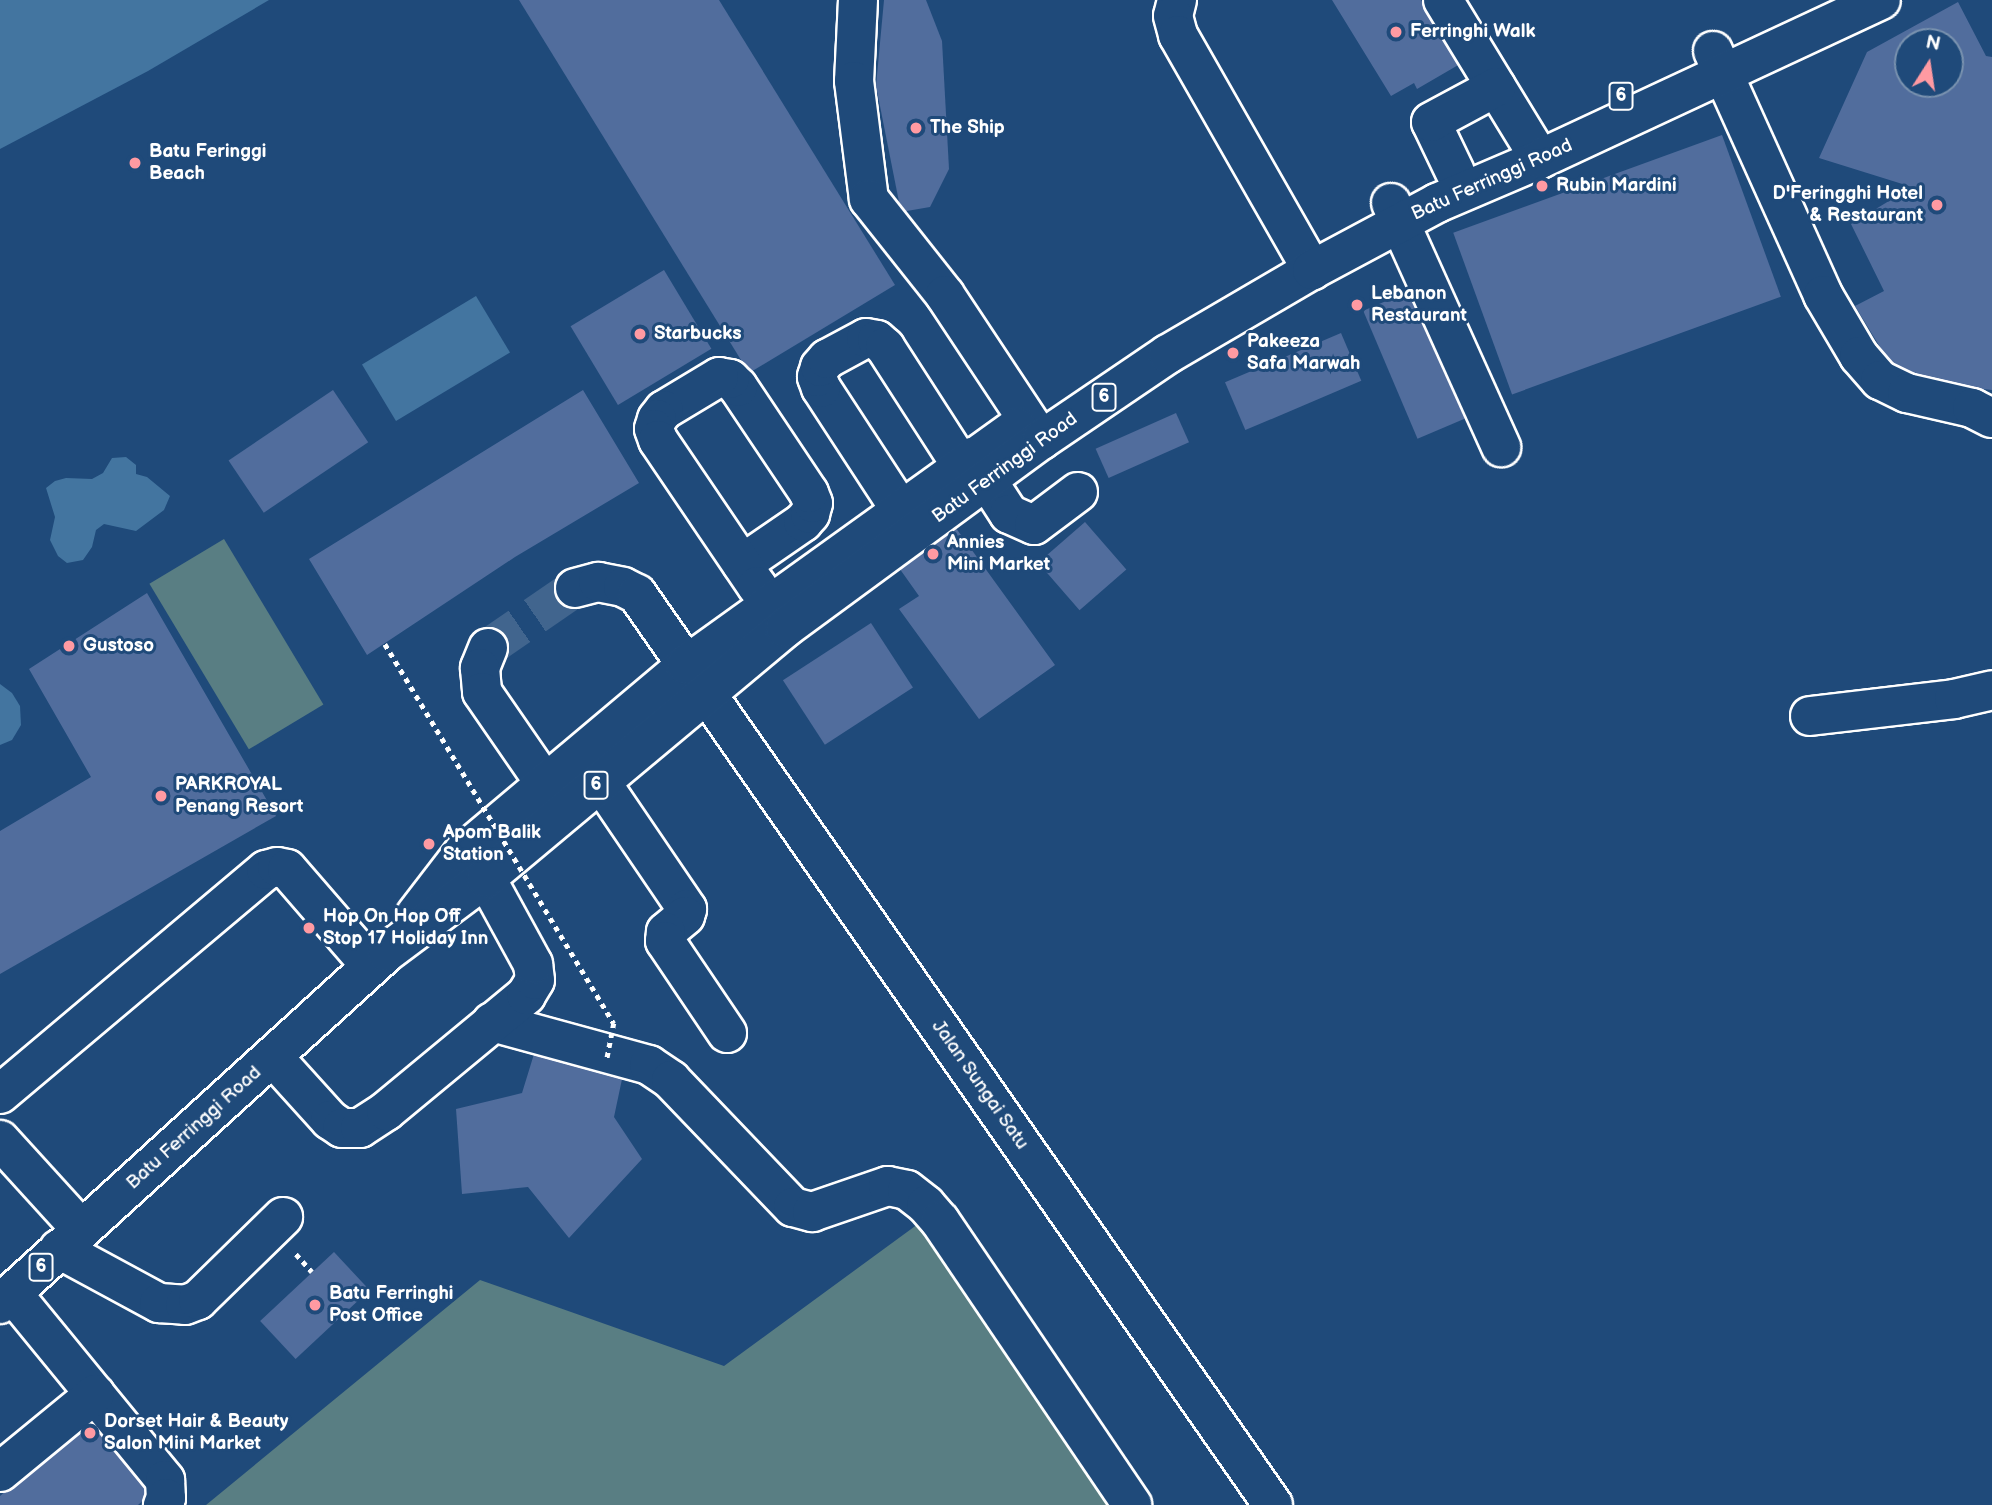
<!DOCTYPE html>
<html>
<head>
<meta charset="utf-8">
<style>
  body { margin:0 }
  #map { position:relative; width:1992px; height:1505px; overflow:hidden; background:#1f4a7a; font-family:"Balsamiq Sans",sans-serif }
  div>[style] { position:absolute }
  .green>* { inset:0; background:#597e83; transform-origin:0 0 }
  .water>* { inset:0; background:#4375a0; transform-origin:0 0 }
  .building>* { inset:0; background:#516d9d; transform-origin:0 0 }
  .minor-tunnel>* { height:38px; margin-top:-19px; transform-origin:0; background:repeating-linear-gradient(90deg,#41658e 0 38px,transparent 0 57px) }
  .path>* { height:4.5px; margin-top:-2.25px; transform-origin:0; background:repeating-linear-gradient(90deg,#fff 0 5px,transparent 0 10px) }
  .roads { filter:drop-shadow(2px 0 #fff) drop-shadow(-2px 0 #fff) drop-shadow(0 2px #fff) drop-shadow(0 -2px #fff) }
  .minor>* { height:38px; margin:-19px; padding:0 19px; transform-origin:19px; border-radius:19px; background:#1f4a7a }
  .major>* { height:38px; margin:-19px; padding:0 19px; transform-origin:19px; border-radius:19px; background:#1f4a7a }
  .path-bridge>* { height:4.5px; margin-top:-2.25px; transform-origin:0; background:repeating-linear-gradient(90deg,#fff 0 5px,transparent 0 10px) }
  .dots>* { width:19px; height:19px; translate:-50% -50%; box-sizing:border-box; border:4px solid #1f4a7a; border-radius:50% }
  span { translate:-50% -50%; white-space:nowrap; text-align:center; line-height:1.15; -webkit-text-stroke:6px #1f4a7a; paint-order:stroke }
  .shield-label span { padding:2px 5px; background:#1f4a7a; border:2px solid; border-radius:5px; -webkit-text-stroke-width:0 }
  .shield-label { font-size:18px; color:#fff; font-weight:700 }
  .poi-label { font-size:19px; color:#fff; font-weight:700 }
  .left { translate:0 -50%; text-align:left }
  .right { translate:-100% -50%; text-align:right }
  .street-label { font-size:19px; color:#fff }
  .north { position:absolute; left:1894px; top:28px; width:70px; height:70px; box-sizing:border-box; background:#1f4a7a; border:2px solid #7992af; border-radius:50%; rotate:12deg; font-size:19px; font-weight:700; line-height:28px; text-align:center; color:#fff }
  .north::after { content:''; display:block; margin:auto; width:24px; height:32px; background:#ff9aa2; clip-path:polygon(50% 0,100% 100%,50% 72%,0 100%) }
</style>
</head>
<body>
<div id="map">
  <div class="green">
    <i style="left:224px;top:539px;width:193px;height:87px;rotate:59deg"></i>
    <i style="clip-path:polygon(918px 1224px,1129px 1505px,206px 1505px,480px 1280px,724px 1366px)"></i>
  </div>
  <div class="water">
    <i style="clip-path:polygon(0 0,269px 0,148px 71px,0 149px)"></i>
    <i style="left:476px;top:296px;width:66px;height:133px;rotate:59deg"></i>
    <i style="clip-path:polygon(126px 457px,136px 465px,136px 474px,147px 477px,170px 496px,164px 510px,136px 531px,104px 524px,96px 530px,92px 547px,83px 560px,67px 563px,58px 556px,50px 540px,55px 517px,46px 488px,55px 481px,66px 478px,92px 479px,103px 473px,112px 458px)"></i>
    <i style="clip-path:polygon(0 684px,12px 693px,20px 706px,21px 725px,12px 740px,0 745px)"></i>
  </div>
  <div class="building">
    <i style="clip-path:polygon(519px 0,719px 0,895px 285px,749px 373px)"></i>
    <i style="clip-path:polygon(884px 0,926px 0,942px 41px,949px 169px,930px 207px,901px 212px,876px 86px)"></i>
    <i style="clip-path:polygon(1332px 0,1421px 0,1460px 64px,1417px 89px,1414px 83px,1391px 96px)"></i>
    <i style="clip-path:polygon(evenodd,1958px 2px,1986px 56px,1992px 57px,1992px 390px,1900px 380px,1855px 306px,1884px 291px,1851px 224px,1912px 187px,1819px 158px,1867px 52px,1958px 2px,1908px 42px,1950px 42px,1950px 84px,1908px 84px,1908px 42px)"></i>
    <i style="left:1722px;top:135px;width:172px;height:286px;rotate:70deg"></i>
    <i style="left:664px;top:270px;width:92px;height:109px;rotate:59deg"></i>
    <i style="left:1412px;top:290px;width:139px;height:53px;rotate:67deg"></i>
    <i style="left:1341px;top:333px;width:52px;height:126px;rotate:67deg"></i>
    <i style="left:333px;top:390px;width:63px;height:126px;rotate:56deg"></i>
    <i style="clip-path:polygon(583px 390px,639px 483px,515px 557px,367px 655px,309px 559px)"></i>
    <i style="left:1176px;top:413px;width:32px;height:88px;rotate:66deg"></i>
    <i style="left:1085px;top:522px;width:63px;height:62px;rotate:49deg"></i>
    <i style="clip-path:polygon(953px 524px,1055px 665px,979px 719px,899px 609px,919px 596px,897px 565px)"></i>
    <i style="clip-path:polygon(147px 593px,276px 816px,0 974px,0 831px,91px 777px,29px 669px)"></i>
    <i style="left:871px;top:623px;width:77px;height:105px;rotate:57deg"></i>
    <i style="clip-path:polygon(538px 1041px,625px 1065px,614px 1117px,642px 1159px,569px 1238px,528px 1187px,462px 1194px,456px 1109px,522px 1093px)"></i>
    <i style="left:334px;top:1252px;width:52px;height:101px;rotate:47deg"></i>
    <i style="clip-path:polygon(93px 1416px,149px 1480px,147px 1497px,138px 1505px,0 1505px,0 1496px)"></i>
  </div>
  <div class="minor-tunnel">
    <i style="left:488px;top:648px;width:106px;rotate:-34.6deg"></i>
  </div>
  <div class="path">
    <i style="left:296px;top:1254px;width:24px;rotate:48deg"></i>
  </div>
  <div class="roads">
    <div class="minor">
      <i style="left:858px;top:0;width:81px;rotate:92.8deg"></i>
      <i style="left:854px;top:81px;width:119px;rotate:82.8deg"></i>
      <i style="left:869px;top:199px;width:122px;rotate:51.6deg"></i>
      <i style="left:945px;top:295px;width:174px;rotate:56.5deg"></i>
      <i style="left:1177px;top:0;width:16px;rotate:104deg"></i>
      <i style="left:1173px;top:16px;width:20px;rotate:75deg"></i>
      <i style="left:1178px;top:35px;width:271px;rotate:60.3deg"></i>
      <i style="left:1443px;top:0;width:186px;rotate:58.6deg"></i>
      <i style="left:1713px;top:51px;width:268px;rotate:65.7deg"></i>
      <i style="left:1823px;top:295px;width:71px;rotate:59.5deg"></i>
      <i style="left:1859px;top:356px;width:32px;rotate:49deg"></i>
      <i style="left:1880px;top:380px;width:30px;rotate:26deg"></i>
      <i style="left:1907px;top:393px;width:67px;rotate:13deg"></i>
      <i style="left:1972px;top:408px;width:22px;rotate:27deg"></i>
      <i style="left:1455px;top:172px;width:55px;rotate:-115.6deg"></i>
      <i style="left:1431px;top:122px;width:74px;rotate:-28.3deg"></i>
      <i style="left:1391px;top:203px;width:268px;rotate:65.7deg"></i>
      <i style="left:972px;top:457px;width:68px;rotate:57deg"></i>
      <i style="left:1009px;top:514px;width:27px;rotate:24deg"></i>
      <i style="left:1034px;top:525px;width:55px;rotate:-36.9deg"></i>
      <i style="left:900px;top:509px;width:145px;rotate:-123.1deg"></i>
      <i style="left:821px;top:388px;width:12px;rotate:-110deg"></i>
      <i style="left:817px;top:377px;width:10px;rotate:-73deg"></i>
      <i style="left:820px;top:367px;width:11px;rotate:-49deg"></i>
      <i style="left:827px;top:359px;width:44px;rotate:-28.3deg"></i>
      <i style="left:866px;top:338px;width:11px;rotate:10deg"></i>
      <i style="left:877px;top:340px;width:11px;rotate:41deg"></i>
      <i style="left:885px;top:347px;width:168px;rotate:57.2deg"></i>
      <i style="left:742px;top:564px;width:74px;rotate:-34.5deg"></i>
      <i style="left:803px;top:522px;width:11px;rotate:-49deg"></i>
      <i style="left:810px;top:514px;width:11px;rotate:-75deg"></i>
      <i style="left:813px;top:503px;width:11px;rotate:-112deg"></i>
      <i style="left:809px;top:493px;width:128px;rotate:-123.8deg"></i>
      <i style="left:738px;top:387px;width:11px;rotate:-135deg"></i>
      <i style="left:730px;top:379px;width:11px;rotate:-170deg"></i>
      <i style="left:719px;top:377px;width:64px;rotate:149deg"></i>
      <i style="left:664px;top:410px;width:11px;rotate:128deg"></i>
      <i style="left:657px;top:419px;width:10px;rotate:107deg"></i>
      <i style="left:654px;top:429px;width:12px;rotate:70deg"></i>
      <i style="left:658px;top:440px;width:176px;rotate:55.9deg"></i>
      <i style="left:757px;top:586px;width:22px;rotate:54deg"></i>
      <i style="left:575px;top:588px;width:24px;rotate:-15deg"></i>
      <i style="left:598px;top:582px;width:25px;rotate:11deg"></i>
      <i style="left:623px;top:587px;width:16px;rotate:27deg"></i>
      <i style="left:637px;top:594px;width:1111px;rotate:55.08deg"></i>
      <i style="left:488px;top:648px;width:22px;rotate:112deg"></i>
      <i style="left:480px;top:668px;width:24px;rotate:85deg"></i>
      <i style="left:482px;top:692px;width:109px;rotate:55.4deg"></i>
      <i style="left:1810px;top:716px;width:145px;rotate:-6.7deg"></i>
      <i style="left:1954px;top:699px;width:39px;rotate:-13deg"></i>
      <i style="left:600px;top:781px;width:155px;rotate:55.8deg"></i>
      <i style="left:687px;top:909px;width:7px;rotate:106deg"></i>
      <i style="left:685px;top:916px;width:25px;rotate:140deg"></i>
      <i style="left:666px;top:932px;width:9px;rotate:96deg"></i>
      <i style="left:665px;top:941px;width:111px;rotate:56deg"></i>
      <i style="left:492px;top:1022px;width:163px;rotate:15.3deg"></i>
      <i style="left:649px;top:1065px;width:27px;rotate:34deg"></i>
      <i style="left:671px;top:1080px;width:176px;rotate:46.2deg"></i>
      <i style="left:793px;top:1207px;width:20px;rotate:15deg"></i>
      <i style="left:812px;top:1212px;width:80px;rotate:-18.9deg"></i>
      <i style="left:888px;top:1186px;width:19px;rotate:12deg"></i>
      <i style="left:907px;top:1190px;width:24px;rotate:38deg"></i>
      <i style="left:926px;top:1205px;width:21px;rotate:49deg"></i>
      <i style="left:940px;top:1221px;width:343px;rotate:55.9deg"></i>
      <i style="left:273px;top:1057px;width:85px;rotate:47.9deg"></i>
      <i style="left:330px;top:1120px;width:14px;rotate:34deg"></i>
      <i style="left:342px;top:1128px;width:18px"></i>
      <i style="left:360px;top:1128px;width:31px;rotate:-33deg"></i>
      <i style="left:386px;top:1111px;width:182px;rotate:-39.6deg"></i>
      <i style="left:526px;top:995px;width:17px;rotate:-59deg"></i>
      <i style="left:535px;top:980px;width:16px;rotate:-97deg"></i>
      <i style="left:533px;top:964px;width:98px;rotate:-118.7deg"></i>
      <i style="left:0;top:1094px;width:348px;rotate:-40.1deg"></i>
      <i style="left:266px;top:870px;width:11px;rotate:-15deg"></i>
      <i style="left:277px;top:867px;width:10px;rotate:11deg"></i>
      <i style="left:287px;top:869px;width:128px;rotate:49.1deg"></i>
      <i style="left:0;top:1140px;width:120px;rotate:47.7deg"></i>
      <i style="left:59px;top:1249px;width:114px;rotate:28.4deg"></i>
      <i style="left:159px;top:1303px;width:26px;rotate:4deg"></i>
      <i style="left:185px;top:1305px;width:14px;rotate:-21deg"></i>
      <i style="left:198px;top:1300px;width:119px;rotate:-44.3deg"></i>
      <i style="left:12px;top:1293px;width:242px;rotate:50.7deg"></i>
      <i style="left:165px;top:1480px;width:18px;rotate:87deg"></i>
      <i style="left:166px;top:1498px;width:8px;rotate:113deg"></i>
      <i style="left:0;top:1472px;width:123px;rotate:-39.4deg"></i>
    </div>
    <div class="major">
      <i style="left:416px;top:914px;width:77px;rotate:-52.4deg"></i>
      <i style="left:463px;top:853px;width:292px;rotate:-40.1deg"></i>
      <i style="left:686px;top:665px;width:408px;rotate:-35.7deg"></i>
      <i style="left:0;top:1304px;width:523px;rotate:-42.29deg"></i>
      <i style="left:387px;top:952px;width:124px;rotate:-36.8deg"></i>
      <i style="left:486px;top:878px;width:390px;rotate:-39.9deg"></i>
      <i style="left:785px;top:628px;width:318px;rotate:-36.3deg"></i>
      <i style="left:1041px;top:440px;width:153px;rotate:-34.1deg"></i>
      <i style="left:1168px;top:354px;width:167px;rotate:-30.3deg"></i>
      <i style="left:1312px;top:270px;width:142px;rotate:-28.2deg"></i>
      <i style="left:1437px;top:203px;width:112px;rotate:-23.1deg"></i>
      <i style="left:1540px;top:159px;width:376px;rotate:-25deg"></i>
    </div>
  </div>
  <div class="path-bridge">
    <i style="left:385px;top:644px;width:443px;rotate:58.9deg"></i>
    <i style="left:614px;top:1023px;width:38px;rotate:101deg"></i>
  </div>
  <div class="dots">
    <i style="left:1396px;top:32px;background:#ff9aa2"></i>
    <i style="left:916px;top:128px;background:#ff9aa2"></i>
    <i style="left:135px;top:163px;background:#ff9aa2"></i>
    <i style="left:1542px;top:186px;background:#ff9aa2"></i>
    <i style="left:1937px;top:205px;background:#ff9aa2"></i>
    <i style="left:1357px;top:305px;background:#ff9aa2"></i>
    <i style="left:640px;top:334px;background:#ff9aa2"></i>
    <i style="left:1233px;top:353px;background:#ff9aa2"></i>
    <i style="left:933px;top:554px;background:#ff9aa2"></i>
    <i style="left:69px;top:646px;background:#ff9aa2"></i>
    <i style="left:161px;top:796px;background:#ff9aa2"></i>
    <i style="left:429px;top:844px;background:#ff9aa2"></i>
    <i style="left:309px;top:928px;background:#ff9aa2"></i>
    <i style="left:315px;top:1305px;background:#ff9aa2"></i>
    <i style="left:90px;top:1433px;background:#ff9aa2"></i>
  </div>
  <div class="shield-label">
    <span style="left:1621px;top:96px">6</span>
    <span style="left:1104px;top:397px">6</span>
    <span style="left:596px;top:785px">6</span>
    <span style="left:41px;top:1267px">6</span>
  </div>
  <div class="poi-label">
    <span class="left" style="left:1410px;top:32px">Ferringhi Walk</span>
    <span class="left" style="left:930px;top:128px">The Ship</span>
    <span class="left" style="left:149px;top:163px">Batu Feringgi<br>Beach</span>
    <span class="left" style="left:1556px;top:186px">Rubin Mardini</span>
    <span class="right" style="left:1923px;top:205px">D'Feringghi Hotel<br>&amp; Restaurant</span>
    <span class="left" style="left:1371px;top:305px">Lebanon<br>Restaurant</span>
    <span class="left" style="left:654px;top:334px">Starbucks</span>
    <span class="left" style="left:1247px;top:353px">Pakeeza<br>Safa Marwah</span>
    <span class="left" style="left:947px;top:554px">Annies<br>Mini Market</span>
    <span class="left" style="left:83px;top:646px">Gustoso</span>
    <span class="left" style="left:175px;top:796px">PARKROYAL<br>Penang Resort</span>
    <span class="left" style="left:443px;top:844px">Apom Balik<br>Station</span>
    <span class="left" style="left:323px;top:928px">Hop On Hop Off<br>Stop 17 Holiday Inn</span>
    <span class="left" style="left:329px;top:1305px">Batu Ferringhi<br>Post Office</span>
    <span class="left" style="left:104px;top:1433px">Dorset Hair &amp; Beauty<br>Salon Mini Market</span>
  </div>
  <div class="street-label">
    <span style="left:1492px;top:180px;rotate:-24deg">Batu Ferringgi Road</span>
    <span style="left:1005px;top:468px;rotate:-36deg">Batu Ferringgi Road</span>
    <span style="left:980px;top:1085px;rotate:55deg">Jalan Sungai Satu</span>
    <span style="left:194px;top:1128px;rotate:-42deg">Batu Ferringgi Road</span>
  </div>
  <div class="north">N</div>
</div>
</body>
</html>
